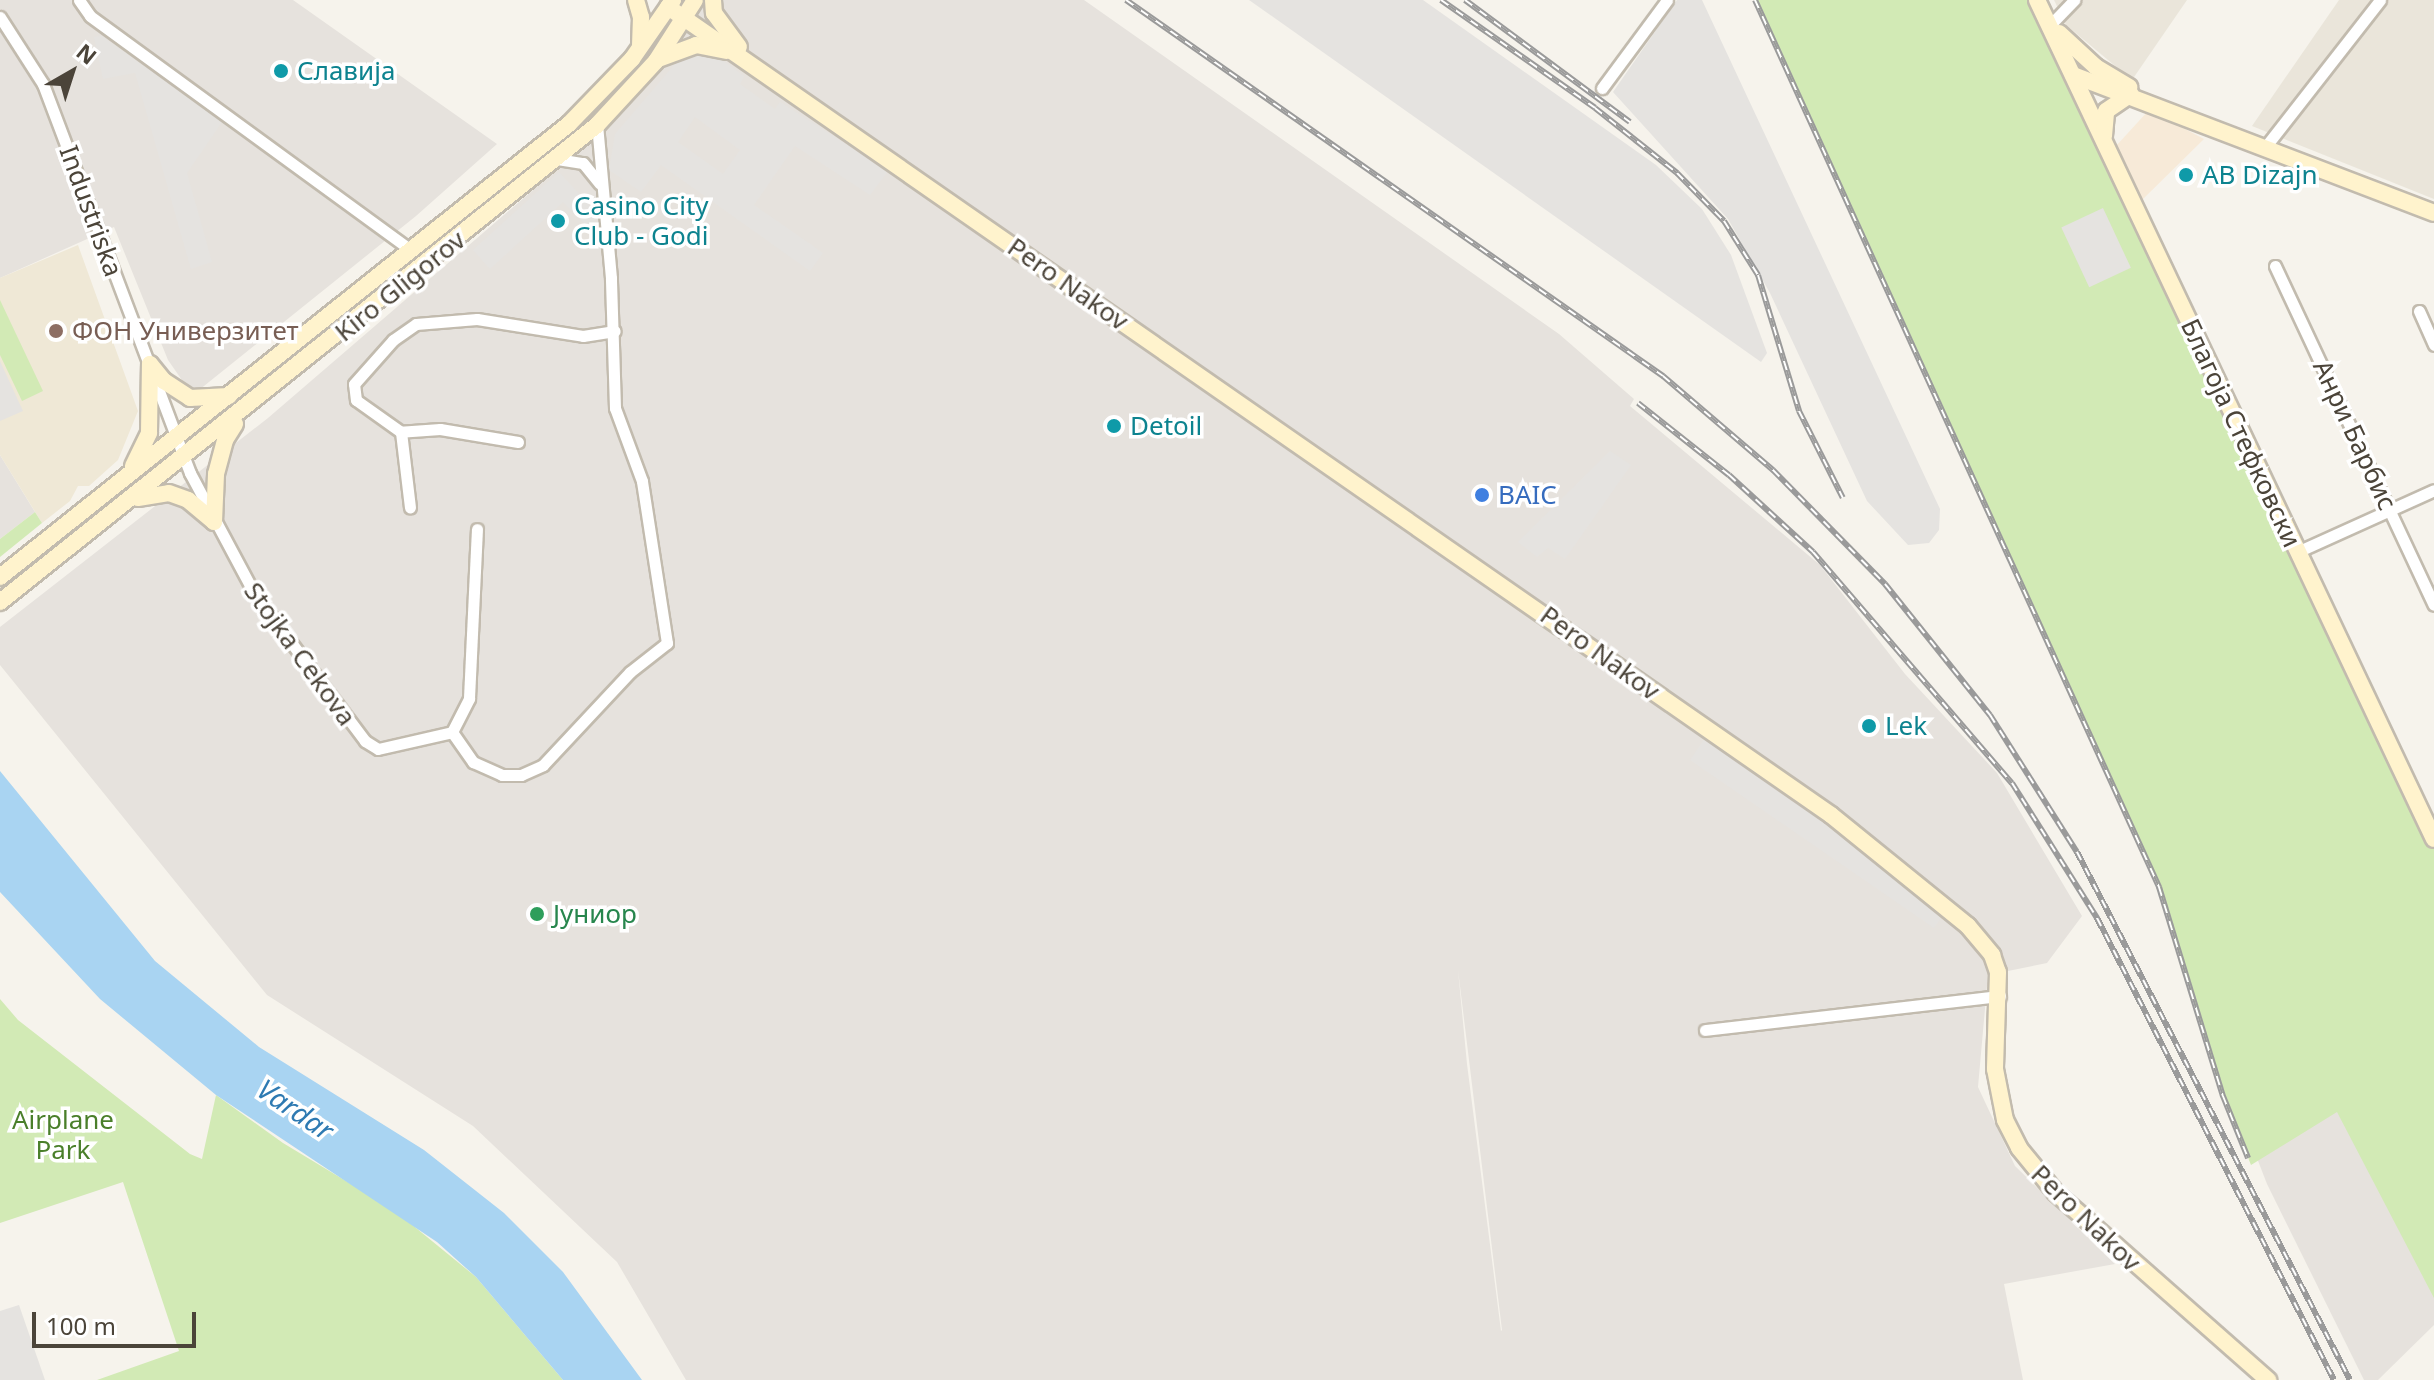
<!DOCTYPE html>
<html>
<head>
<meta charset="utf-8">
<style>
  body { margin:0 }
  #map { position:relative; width:2434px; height:1380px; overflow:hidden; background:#f6f3ec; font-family:"Noto Sans",sans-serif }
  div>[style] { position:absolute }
  .residential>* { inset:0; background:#eae5da }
  .commercial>* { inset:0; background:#f7ead8 }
  .industrial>* { inset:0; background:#e6e2dd }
  .education>* { inset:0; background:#efe8d6 }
  .green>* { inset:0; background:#d2eab5 }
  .parking>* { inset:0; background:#e5e3e0; transform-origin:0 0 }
  .water>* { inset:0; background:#a9d4f2 }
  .roads { filter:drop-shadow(2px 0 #c2bbae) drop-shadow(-2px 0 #c2bbae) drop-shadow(0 2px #c2bbae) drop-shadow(0 -2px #c2bbae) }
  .street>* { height:11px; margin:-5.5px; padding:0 5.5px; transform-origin:5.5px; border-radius:5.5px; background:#fff }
  .secondary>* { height:16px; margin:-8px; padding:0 8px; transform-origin:8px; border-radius:8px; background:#fff3cd }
  .rail>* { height:6px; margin-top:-3px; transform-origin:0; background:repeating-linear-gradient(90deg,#fff 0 9px,#9a9a9a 0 18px); box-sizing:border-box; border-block:2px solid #9a9a9a }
  .dots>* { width:22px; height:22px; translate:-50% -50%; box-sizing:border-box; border:4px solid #fff; border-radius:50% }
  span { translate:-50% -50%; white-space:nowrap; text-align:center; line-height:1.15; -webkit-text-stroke:7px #fff; paint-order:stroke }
  .culture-label { font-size:26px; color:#0d838f }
  .left { translate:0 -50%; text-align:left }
  .street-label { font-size:26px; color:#4b4439 }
  .education-label { font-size:26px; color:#785e54 }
  .shop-label { font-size:26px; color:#366cbe }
  .leisure-label { font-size:26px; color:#27864d }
  .park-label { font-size:26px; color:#4a7f2a }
  .water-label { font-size:28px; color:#2e7ab2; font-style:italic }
  .north { position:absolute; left:32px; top:32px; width:80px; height:80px; -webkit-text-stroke:6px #fff; paint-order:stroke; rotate:39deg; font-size:22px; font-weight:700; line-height:32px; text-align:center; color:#4b4439 }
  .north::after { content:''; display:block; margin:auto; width:28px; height:36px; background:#4b4439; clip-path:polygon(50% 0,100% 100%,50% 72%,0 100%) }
  .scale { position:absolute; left:32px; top:1312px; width:164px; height:36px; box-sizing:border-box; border:4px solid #4b4439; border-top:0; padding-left:10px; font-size:24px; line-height:28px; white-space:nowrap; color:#4b4439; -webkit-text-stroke:6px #fff; paint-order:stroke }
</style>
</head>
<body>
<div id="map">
  <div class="residential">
    <i style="clip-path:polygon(2054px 0,2187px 0,2132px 80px,2066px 25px)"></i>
    <i style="clip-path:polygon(2339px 0,2434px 0,2434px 199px,2252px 126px)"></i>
  </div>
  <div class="commercial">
    <i style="clip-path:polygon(2149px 110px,2204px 139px,2142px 200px,2116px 146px)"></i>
  </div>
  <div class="industrial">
    <i style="clip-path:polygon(0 0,293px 0,497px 144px,416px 216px,199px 390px,184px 383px,168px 360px,114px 227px,0 278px)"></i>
    <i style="clip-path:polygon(evenodd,707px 0,1084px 0,1559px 334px,1634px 399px,1630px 406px,1820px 565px,1905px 674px,1997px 773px,2082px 916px,2047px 963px,1988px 975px,1978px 1087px,2015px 1166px,2115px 1264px,2004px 1284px,2023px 1380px,686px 1380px,617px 1262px,473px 1126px,267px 995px,0 665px,0 627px,268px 418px,562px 165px,666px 63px,707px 0,1458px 970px,1502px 1330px,1501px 1331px,1467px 1064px,1458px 970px)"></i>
    <i style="clip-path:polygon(0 455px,35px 512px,0 539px)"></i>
    <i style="clip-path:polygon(2434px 883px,2434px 1325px,2378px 1380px,2364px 1380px,2267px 1184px,2224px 1073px)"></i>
  </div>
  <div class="education">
    <i style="clip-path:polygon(78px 245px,138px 411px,118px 460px,89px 486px,78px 486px,70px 501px,42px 523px,0 455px,0 278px)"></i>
  </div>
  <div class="green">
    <i style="clip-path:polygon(1755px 0,2031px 0,2434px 840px,2434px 1298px,2337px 1112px,2251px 1165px,2223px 1096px,2159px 887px)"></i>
    <i style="clip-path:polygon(0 300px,43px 391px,22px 401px,0 355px)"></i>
    <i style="clip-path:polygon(35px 512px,42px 523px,0 557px,0 539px)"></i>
    <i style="clip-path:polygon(0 999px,18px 1020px,190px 1154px,202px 1159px,216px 1095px,283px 1143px,394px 1210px,476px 1277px,563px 1380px,97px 1380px,179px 1351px,123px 1182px,0 1223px)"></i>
  </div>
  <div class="parking">
    <i style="clip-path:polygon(1249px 0,1423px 0,1656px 165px,1702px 209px,1731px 255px,1767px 353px,1761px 362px)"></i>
    <i style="clip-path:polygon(1677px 0,1702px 0,1940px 509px,1939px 530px,1929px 543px,1908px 545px,1867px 501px,1770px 293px,1728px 219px,1613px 92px)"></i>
    <i style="clip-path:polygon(102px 36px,222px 122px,187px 173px,212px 262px,191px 269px,135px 73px,103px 79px,94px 37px)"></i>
    <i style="clip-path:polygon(evenodd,711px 52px,744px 76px,740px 84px,775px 109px,780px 102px,888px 171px,870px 195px,795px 146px,754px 205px,823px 253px,810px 271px,661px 165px,641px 192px,609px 170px,615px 134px,676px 63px,711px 52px,695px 117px,740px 150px,723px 174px,678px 142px,695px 117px)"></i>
    <i style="clip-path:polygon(559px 172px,594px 210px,596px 235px,563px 202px,490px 269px,473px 250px)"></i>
    <i style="left:2103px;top:208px;width:66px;height:46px;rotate:65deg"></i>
    <i style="clip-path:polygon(0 361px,23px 411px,0 421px)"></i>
    <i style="clip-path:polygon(1610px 451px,1631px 465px,1565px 559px,1548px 548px,1537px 557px,1518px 542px)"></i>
    <i style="clip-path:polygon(1705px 738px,1835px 828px,1944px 914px,1934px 928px,1690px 760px)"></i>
    <i style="clip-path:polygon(19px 1305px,45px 1380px,0 1380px,0 1311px)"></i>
  </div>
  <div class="water">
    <i style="clip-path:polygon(0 771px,155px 961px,259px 1047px,424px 1150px,504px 1213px,563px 1272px,642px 1380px,563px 1380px,476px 1277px,437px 1242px,216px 1095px,100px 999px,0 892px)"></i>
  </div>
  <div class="roads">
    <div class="street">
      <i style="left:79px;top:0;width:19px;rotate:55deg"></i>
      <i style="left:90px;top:16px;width:396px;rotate:36.1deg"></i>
      <i style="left:0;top:17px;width:80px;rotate:57.3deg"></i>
      <i style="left:43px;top:84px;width:416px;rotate:69.3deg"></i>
      <i style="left:190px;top:473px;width:136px;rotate:61.9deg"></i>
      <i style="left:254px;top:593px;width:185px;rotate:53.1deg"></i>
      <i style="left:365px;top:741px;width:15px;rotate:32deg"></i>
      <i style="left:378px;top:749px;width:76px;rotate:-12.9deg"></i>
      <i style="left:452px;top:732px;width:37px;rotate:55deg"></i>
      <i style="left:473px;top:762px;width:32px;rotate:24deg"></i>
      <i style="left:502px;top:775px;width:19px"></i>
      <i style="left:521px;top:775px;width:24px;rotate:-24deg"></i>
      <i style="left:543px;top:765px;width:127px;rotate:-46.9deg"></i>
      <i style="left:630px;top:672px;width:47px;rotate:-38.1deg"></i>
      <i style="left:667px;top:643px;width:164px;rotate:-98.8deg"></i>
      <i style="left:642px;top:481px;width:78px;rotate:-110.3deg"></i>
      <i style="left:615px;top:408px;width:130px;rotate:-91.8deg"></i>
      <i style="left:611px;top:278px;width:154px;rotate:-95.2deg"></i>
      <i style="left:2050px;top:25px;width:35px;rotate:-46deg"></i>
      <i style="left:1602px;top:88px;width:109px;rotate:-53.5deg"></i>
      <i style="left:2266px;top:146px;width:185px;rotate:-52deg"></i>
      <i style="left:557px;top:159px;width:26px;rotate:9deg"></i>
      <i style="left:583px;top:163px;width:26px;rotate:51deg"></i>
      <i style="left:2275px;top:266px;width:374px;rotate:64.9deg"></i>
      <i style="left:2419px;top:311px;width:37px;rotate:66deg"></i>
      <i style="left:401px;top:432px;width:76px;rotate:83.2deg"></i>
      <i style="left:518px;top:442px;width:79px;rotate:-170.5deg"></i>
      <i style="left:440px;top:429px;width:39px;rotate:176deg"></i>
      <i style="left:401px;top:432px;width:55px;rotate:-144.6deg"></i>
      <i style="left:356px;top:400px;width:16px;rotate:-97deg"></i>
      <i style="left:354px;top:384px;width:59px;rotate:-48.4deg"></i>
      <i style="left:393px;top:340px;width:28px;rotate:-35deg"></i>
      <i style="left:416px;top:324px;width:61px;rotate:-4.7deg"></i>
      <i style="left:477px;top:319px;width:107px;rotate:9.1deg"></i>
      <i style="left:583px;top:336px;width:32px;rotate:-9deg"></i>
      <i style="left:2297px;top:552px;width:150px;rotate:-24.3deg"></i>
      <i style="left:452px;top:732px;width:38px;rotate:-63deg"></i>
      <i style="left:469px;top:698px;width:169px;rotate:-87.3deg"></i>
      <i style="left:1705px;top:1030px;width:297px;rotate:-6.6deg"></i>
    </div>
    <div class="secondary">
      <i style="left:636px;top:0;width:18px;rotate:74deg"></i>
      <i style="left:641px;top:17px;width:29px;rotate:92deg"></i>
      <i style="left:713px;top:0;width:13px;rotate:86deg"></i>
      <i style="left:714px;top:13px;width:42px;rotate:53.7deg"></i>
      <i style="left:2037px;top:0;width:928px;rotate:64.68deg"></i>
      <i style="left:668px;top:7px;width:1416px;rotate:34.79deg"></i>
      <i style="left:1831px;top:815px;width:176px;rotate:39deg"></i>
      <i style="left:1968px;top:926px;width:38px;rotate:50deg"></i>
      <i style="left:1992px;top:955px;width:18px;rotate:71deg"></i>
      <i style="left:1998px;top:972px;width:97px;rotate:91.8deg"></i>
      <i style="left:1995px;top:1069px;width:52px;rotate:78.9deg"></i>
      <i style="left:2005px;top:1120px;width:31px;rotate:63deg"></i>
      <i style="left:2019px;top:1148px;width:58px;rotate:50.6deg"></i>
      <i style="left:2056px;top:1193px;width:283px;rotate:41.4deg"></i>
      <i style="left:2059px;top:33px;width:50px;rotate:42.6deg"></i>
      <i style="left:2096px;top:67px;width:39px;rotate:31deg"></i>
      <i style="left:661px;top:58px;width:37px;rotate:-20deg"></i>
      <i style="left:696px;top:45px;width:31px;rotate:11deg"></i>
      <i style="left:2073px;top:75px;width:386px;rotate:20.9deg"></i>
      <i style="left:2104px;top:136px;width:25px;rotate:-85deg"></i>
      <i style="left:2106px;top:111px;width:30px;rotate:-34deg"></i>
      <i style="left:150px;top:364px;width:22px;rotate:51deg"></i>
      <i style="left:164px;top:381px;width:31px;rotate:33deg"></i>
      <i style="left:190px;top:398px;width:39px;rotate:-3deg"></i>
      <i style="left:133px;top:466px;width:37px;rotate:-64deg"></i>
      <i style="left:149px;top:433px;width:69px;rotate:-89.2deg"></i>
      <i style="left:138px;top:498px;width:31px;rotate:-9deg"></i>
      <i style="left:169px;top:493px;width:20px;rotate:20deg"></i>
      <i style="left:188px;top:500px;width:34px;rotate:40deg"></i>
      <i style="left:214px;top:522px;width:48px;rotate:-87.6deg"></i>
      <i style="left:216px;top:474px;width:35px;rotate:-75deg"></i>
      <i style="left:225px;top:440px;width:19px;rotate:-58deg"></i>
      <i style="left:0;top:577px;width:727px;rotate:-38.52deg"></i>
      <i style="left:569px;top:124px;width:91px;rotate:-45.9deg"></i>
      <i style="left:632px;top:59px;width:72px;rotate:-55.2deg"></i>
      <i style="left:0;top:602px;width:764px;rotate:-38.62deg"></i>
      <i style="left:597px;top:125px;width:87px;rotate:-47.3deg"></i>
      <i style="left:656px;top:61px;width:72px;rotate:-57.4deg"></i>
    </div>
  </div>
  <div class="rail">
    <i style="left:1126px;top:0;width:656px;rotate:35deg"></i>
    <i style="left:1663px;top:376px;width:145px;rotate:40.5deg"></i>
    <i style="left:1773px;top:470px;width:160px;rotate:45.5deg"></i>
    <i style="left:1885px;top:584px;width:168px;rotate:51.3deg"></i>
    <i style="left:1990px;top:715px;width:162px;rotate:57.6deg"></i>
    <i style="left:2077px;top:852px;width:594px;rotate:62.66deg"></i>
    <i style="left:1441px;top:0;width:188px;rotate:35deg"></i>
    <i style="left:1595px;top:108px;width:105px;rotate:38.4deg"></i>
    <i style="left:1677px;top:173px;width:67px;rotate:45.6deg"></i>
    <i style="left:1724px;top:221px;width:64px;rotate:57.8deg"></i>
    <i style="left:1758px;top:275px;width:142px;rotate:73.2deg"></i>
    <i style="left:1799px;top:411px;width:97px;rotate:63.2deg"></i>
    <i style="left:1465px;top:0;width:205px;rotate:36.5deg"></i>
    <i style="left:1755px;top:0;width:975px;rotate:65.51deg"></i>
    <i style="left:2159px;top:887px;width:219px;rotate:73deg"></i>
    <i style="left:2223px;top:1096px;width:67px;rotate:68deg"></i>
    <i style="left:1638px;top:403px;width:116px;rotate:38.4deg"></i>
    <i style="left:1729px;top:475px;width:114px;rotate:42.5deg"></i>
    <i style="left:1813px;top:552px;width:305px;rotate:49.3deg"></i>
    <i style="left:2012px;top:783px;width:160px;rotate:57.8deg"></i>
    <i style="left:2097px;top:918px;width:519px;rotate:62.84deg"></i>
  </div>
  <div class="dots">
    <i style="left:281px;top:71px;background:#0f9aa8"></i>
    <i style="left:2186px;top:175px;background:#0f9aa8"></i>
    <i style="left:558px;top:221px;background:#0f9aa8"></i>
    <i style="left:56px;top:331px;background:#8d6e63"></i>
    <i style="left:1114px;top:426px;background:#0f9aa8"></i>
    <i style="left:1482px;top:495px;background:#3f7fe0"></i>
    <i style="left:1869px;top:726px;background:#0f9aa8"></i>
    <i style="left:537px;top:914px;background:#2e9e5b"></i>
  </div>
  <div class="culture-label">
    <span class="left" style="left:297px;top:71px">Славија</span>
    <span class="left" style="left:2202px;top:175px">AB Dizajn</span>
    <span class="left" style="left:574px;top:221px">Casino City<br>Club - Godi</span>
    <span class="left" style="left:1130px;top:426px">Detoil</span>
    <span class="left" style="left:1885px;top:726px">Lek</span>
  </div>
  <div class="street-label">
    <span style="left:91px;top:211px;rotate:70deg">Industriska</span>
    <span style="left:1068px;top:284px;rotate:35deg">Pero Nakov</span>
    <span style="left:400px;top:286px;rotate:-39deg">Kiro Gligorov</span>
    <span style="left:2241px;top:433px;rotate:65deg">Благоја Стефковски</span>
    <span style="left:2355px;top:435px;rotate:65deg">Анри Барбис</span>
    <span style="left:1600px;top:653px;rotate:36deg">Pero Nakov</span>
    <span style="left:300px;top:654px;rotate:54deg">Stojka Cekova</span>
    <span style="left:2086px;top:1218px;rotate:44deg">Pero Nakov</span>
  </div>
  <div class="education-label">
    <span class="left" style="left:72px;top:331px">ФОН Универзитет</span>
  </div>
  <div class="shop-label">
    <span class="left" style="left:1498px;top:495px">BAIC</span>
  </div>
  <div class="leisure-label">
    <span class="left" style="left:553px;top:914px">Јуниор</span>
  </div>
  <div class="park-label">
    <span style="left:63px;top:1135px">Airplane<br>Park</span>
  </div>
  <div class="water-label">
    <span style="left:296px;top:1109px;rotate:34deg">Vardar</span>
  </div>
  <div class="north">N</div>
  <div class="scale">100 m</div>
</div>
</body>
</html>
